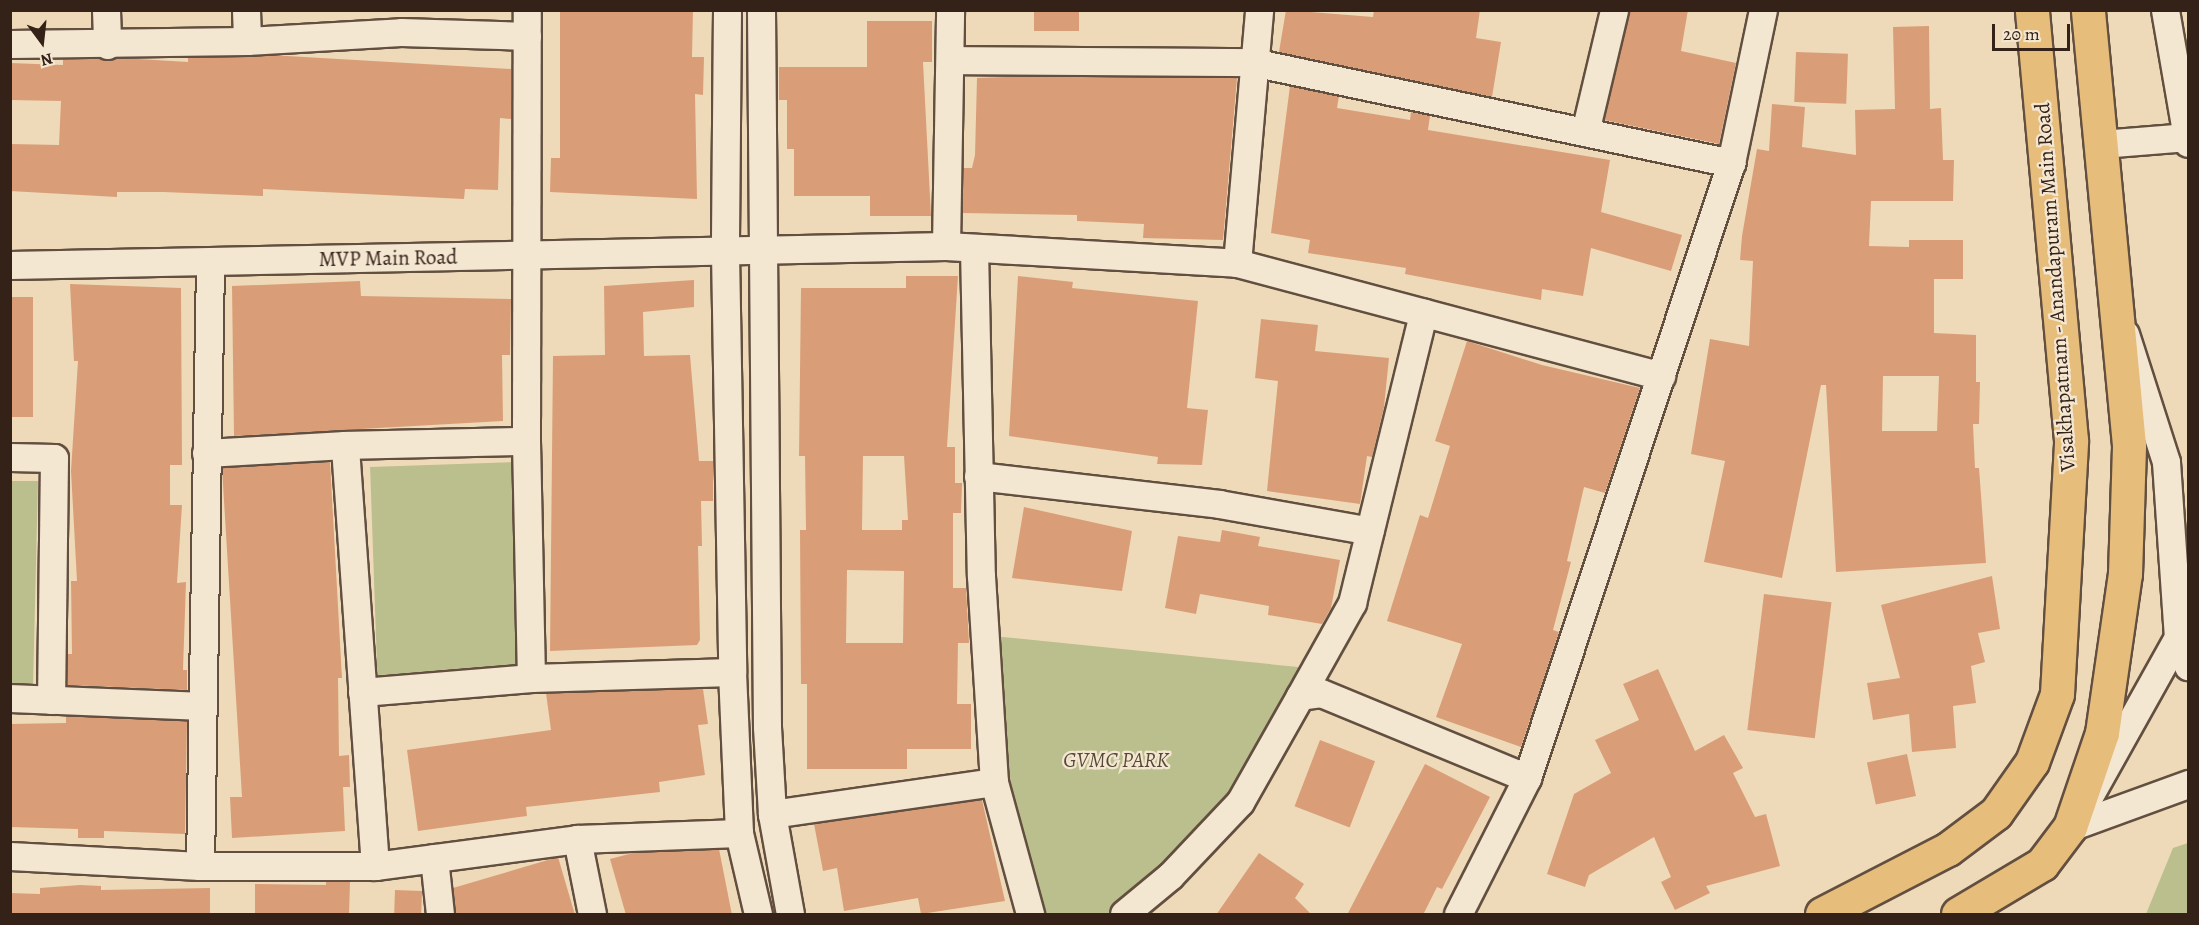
<!DOCTYPE html>
<html>
<head>
<meta charset="utf-8">
<style>
  body { margin:0 }
  #map { position:relative; width:2199px; height:925px; overflow:hidden; background:#eedab9; font-family:Alegreya,serif }
  div>[style] { position:absolute }
  .green>* { inset:0; background:#bbbe8d; transform-origin:0 0 }
  .building>* { inset:0; background:#d99e78; transform-origin:0 0 }
  .roads { filter:drop-shadow(2px 0 #624f40) drop-shadow(-2px 0 #624f40) drop-shadow(0 2px #624f40) drop-shadow(0 -2px #624f40) }
  .minor>* { height:27px; margin:-13.5px; padding:0 13.5px; transform-origin:13.5px; border-radius:13.5px; background:#f4e7d2 }
  .major>* { height:33px; margin:-16.5px; padding:0 16.5px; transform-origin:16.5px; border-radius:16.5px; background:#e7bd7c }
  span { translate:-50% -50%; white-space:nowrap; text-align:center; line-height:1.15; -webkit-text-stroke:4.5px #f4e7d2; paint-order:stroke }
  .street-label { font-size:21px; color:#342117 }
  .park-label { font-size:21px; color:#564834; font-style:italic }
  .frame { position:absolute; inset:0; border:12px solid #342117; pointer-events:none }
  .north { position:absolute; left:12px; top:12px; width:60px; height:60px; -webkit-text-stroke:4px #f4e7d2; paint-order:stroke; rotate:165deg; font-size:16px; font-weight:700; line-height:24px; text-align:center; color:#342117 }
  .north::after { content:''; display:block; margin:auto; width:21px; height:27px; background:#342117; clip-path:polygon(50% 0,100% 100%,50% 72%,0 100%) }
  .scale { position:absolute; left:1992px; top:24px; width:78px; height:27px; box-sizing:border-box; border:3px solid #342117; border-top:0; padding-left:8px; font-size:18px; line-height:21px; white-space:nowrap; color:#342117; -webkit-text-stroke:4px #f4e7d2; paint-order:stroke }
</style>
</head>
<body>
<div id="map">
  <div class="green">
    <i style="left:516px;top:462px;width:208px;height:146px;rotate:88deg"></i>
    <i style="clip-path:polygon(11px 481px,38px 481px,33px 686px,11px 686px)"></i>
    <i style="clip-path:polygon(993px 636px,1308px 668px,1237px 796px,1115px 914px,1036px 914px,1008px 800px)"></i>
    <i style="clip-path:polygon(2188px 843px,2188px 914px,2146px 914px,2173px 848px)"></i>
  </div>
  <div class="building">
    <i style="clip-path:polygon(560px 10px,693px 10px,692px 57px,704px 57px,703px 95px,695px 94px,697px 199px,550px 192px,551px 158px,560px 158px)"></i>
    <i style="left:1034px;top:10px;width:45px;height:21px"></i>
    <i style="clip-path:polygon(1286px 10px,1373px 17px,1374px 10px,1480px 10px,1476px 38px,1501px 42px,1492px 97px,1279px 52px)"></i>
    <i style="clip-path:polygon(1629px 10px,1688px 10px,1681px 51px,1736px 63px,1719px 144px,1604px 120px)"></i>
    <i style="clip-path:polygon(867px 21px,932px 21px,932px 62px,923px 62px,931px 216px,870px 216px,870px 196px,794px 196px,794px 149px,787px 149px,787px 100px,779px 100px,779px 67px,867px 67px)"></i>
    <i style="clip-path:polygon(evenodd,1929px 26px,1930px 109px,1941px 108px,1943px 160px,1954px 160px,1953px 201px,1871px 201px,1869px 246px,1909px 247px,1909px 240px,1963px 240px,1963px 279px,1934px 279px,1934px 333px,1976px 335px,1976px 382px,1980px 382px,1979px 424px,1973px 424px,1975px 468px,1979px 468px,1986px 563px,1836px 572px,1826px 385px,1821px 385px,1782px 578px,1704px 562px,1725px 461px,1691px 454px,1710px 339px,1749px 346px,1753px 261px,1740px 260px,1742px 236px,1757px 149px,1769px 151px,1772px 104px,1805px 107px,1802px 147px,1856px 155px,1855px 110px,1895px 109px,1893px 27px,1929px 26px,1883px 376px,1939px 376px,1937px 431px,1882px 431px,1883px 376px)"></i>
    <i style="left:1796px;top:52px;width:52px;height:50px;rotate:2deg"></i>
    <i style="clip-path:polygon(270px 55px,511px 69px,511px 119px,500px 118px,498px 190px,465px 189px,464px 199px,263px 189px,263px 196px,163px 192px,117px 192px,117px 197px,10px 191px,10px 144px,59px 145px,61px 101px,10px 100px,10px 63px,63px 65px,63px 59px,122px 58px,188px 62px,188px 58px)"></i>
    <i style="clip-path:polygon(1033px 76px,1237px 78px,1223px 240px,1143px 238px,1144px 224px,1077px 221px,1077px 215px,962px 213px,963px 168px,972px 168px,975px 155px,977px 78px)"></i>
    <i style="clip-path:polygon(1290px 86px,1339px 96px,1337px 108px,1410px 120px,1411px 112px,1430px 116px,1428px 130px,1610px 160px,1601px 212px,1682px 235px,1671px 271px,1591px 248px,1583px 296px,1542px 289px,1541px 300px,1405px 274px,1406px 268px,1308px 253px,1310px 240px,1271px 233px)"></i>
    <i style="clip-path:polygon(evenodd,906px 276px,958px 276px,947px 447px,955px 447px,955px 483px,962px 483px,961px 513px,953px 513px,953px 588px,966px 588px,969px 643px,958px 643px,957px 704px,971px 704px,971px 749px,907px 749px,907px 769px,807px 769px,807px 684px,801px 684px,800px 530px,806px 530px,805px 456px,799px 456px,801px 288px,906px 288px,906px 276px,863px 456px,904px 456px,908px 520px,902px 520px,902px 530px,862px 530px,863px 456px,906px 276px,847px 570px,904px 571px,903px 643px,846px 643px,847px 570px)"></i>
    <i style="clip-path:polygon(1018px 276px,1073px 282px,1072px 288px,1198px 301px,1187px 408px,1208px 410px,1202px 465px,1157px 464px,1158px 457px,1009px 436px)"></i>
    <i style="clip-path:polygon(694px 280px,694px 307px,643px 312px,644px 356px,690px 355px,699px 461px,713px 461px,713px 501px,701px 501px,702px 546px,698px 546px,700px 640px,697px 645px,550px 651px,553px 356px,605px 355px,604px 286px)"></i>
    <i style="clip-path:polygon(360px 281px,361px 296px,511px 299px,510px 355px,502px 355px,503px 421px,234px 436px,232px 286px)"></i>
    <i style="clip-path:polygon(70px 284px,181px 288px,182px 465px,170px 465px,170px 505px,182px 505px,177px 583px,186px 582px,183px 670px,187px 670px,187px 690px,67px 685px,67px 654px,72px 654px,71px 581px,77px 581px,71px 471px,78px 361px,74px 361px)"></i>
    <i style="left:10px;top:297px;width:23px;height:120px"></i>
    <i style="clip-path:polygon(1261px 319px,1318px 325px,1315px 351px,1389px 358px,1384px 407px,1372px 457px,1367px 456px,1360px 504px,1267px 491px,1278px 381px,1255px 378px)"></i>
    <i style="clip-path:polygon(1467px 341px,1542px 365px,1640px 388px,1605px 493px,1584px 487px,1567px 561px,1571px 562px,1553px 630px,1559px 632px,1521px 747px,1436px 717px,1462px 644px,1387px 621px,1420px 515px,1428px 518px,1450px 446px,1435px 441px)"></i>
    <i style="clip-path:polygon(330px 462px,342px 678px,338px 678px,339px 756px,349px 755px,350px 787px,343px 787px,345px 831px,232px 838px,230px 797px,242px 797px,222px 468px)"></i>
    <i style="clip-path:polygon(1024px 507px,1132px 531px,1122px 591px,1012px 578px)"></i>
    <i style="clip-path:polygon(1222px 530px,1260px 537px,1258px 546px,1340px 560px,1331px 608px,1322px 624px,1268px 615px,1269px 606px,1200px 594px,1196px 614px,1165px 608px,1178px 536px,1220px 542px)"></i>
    <i style="clip-path:polygon(1992px 576px,2000px 629px,1978px 633px,1985px 662px,1971px 666px,1976px 703px,1953px 706px,1956px 748px,1912px 752px,1909px 714px,1873px 720px,1867px 683px,1900px 678px,1881px 605px)"></i>
    <i style="left:1764px;top:594px;width:68px;height:137px;rotate:7deg"></i>
    <i style="clip-path:polygon(1658px 669px,1695px 751px,1724px 735px,1743px 768px,1733px 773px,1755px 817px,1766px 814px,1780px 866px,1706px 886px,1710px 893px,1675px 910px,1661px 882px,1671px 877px,1654px 837px,1589px 875px,1585px 887px,1547px 874px,1574px 794px,1611px 773px,1595px 740px,1639px 720px,1623px 684px)"></i>
    <i style="clip-path:polygon(703px 689px,708px 724px,698px 725px,705px 775px,659px 782px,660px 792px,526px 807px,527px 816px,418px 831px,407px 750px,551px 730px,546px 693px)"></i>
    <i style="clip-path:polygon(66px 716px,187px 721px,185px 834px,104px 831px,104px 838px,78px 838px,78px 829px,10px 827px,10px 724px,66px 723px)"></i>
    <i style="left:1320px;top:740px;width:59px;height:71px;rotate:21deg"></i>
    <i style="left:1907px;top:754px;width:43px;height:41px;rotate:78deg"></i>
    <i style="clip-path:polygon(1425px 764px,1490px 797px,1442px 889px,1437px 887px,1423px 915px,1347px 915px)"></i>
    <i style="clip-path:polygon(982px 800px,1005px 901px,921px 914px,918px 898px,844px 911px,837px 868px,823px 871px,814px 824px)"></i>
    <i style="clip-path:polygon(719px 849px,732px 915px,626px 915px,610px 859px,633px 853px)"></i>
    <i style="clip-path:polygon(1259px 853px,1304px 884px,1295px 898px,1312px 915px,1216px 915px)"></i>
    <i style="clip-path:polygon(558px 857px,575px 915px,455px 915px,453px 888px)"></i>
    <i style="clip-path:polygon(326px 882px,350px 882px,349px 915px,255px 915px,255px 884px,326px 885px)"></i>
    <i style="clip-path:polygon(80px 885px,101px 886px,101px 890px,210px 888px,210px 915px,10px 915px,10px 893px,40px 894px,40px 888px)"></i>
    <i style="left:395px;top:890px;width:27px;height:25px;rotate:2deg"></i>
  </div>
  <div class="roads">
    <div class="minor">
      <i style="left:106px;top:10px;width:35px;rotate:88deg"></i>
      <i style="left:246px;top:10px;width:31px;rotate:88deg"></i>
      <i style="left:727px;top:10px;width:242px;rotate:90.5deg"></i>
      <i style="left:725px;top:252px;width:420px;rotate:89deg"></i>
      <i style="left:732px;top:672px;width:161px;rotate:87.5deg"></i>
      <i style="left:739px;top:833px;width:83px;rotate:76.8deg"></i>
      <i style="left:761px;top:10px;width:717px;rotate:89.52deg"></i>
      <i style="left:767px;top:727px;width:87px;rotate:86.7deg"></i>
      <i style="left:772px;top:814px;width:102px;rotate:79.8deg"></i>
      <i style="left:2165px;top:10px;width:135px;rotate:80.2deg"></i>
      <i style="left:10px;top:44px;width:237px;rotate:-0.7deg"></i>
      <i style="left:247px;top:41px;width:154px;rotate:-3.3deg"></i>
      <i style="left:401px;top:32px;width:126px;rotate:1.8deg"></i>
      <i style="left:950px;top:60px;width:302px;rotate:0.4deg"></i>
      <i style="left:1252px;top:62px;width:490px;rotate:11.9deg"></i>
      <i style="left:1585px;top:132px;width:125px;rotate:-76.6deg"></i>
      <i style="left:2101px;top:144px;width:87px;rotate:-4.6deg"></i>
      <i style="left:946px;top:246px;width:236px;rotate:-89deg"></i>
      <i style="left:974px;top:248px;width:328px;rotate:88.8deg"></i>
      <i style="left:981px;top:576px;width:206px;rotate:86.4deg"></i>
      <i style="left:994px;top:782px;width:137px;rotate:74.7deg"></i>
      <i style="left:1237px;top:263px;width:439px;rotate:14.9deg"></i>
      <i style="left:10px;top:265px;width:936px;rotate:-1.16deg"></i>
      <i style="left:946px;top:246px;width:291px;rotate:3.3deg"></i>
      <i style="left:1237px;top:263px;width:254px;rotate:-85deg"></i>
      <i style="left:2125px;top:334px;width:134px;rotate:72.2deg"></i>
      <i style="left:2166px;top:462px;width:175px;rotate:86.1deg"></i>
      <i style="left:2178px;top:637px;width:31px;rotate:71deg"></i>
      <i style="left:526px;top:441px;width:237px;rotate:88.8deg"></i>
      <i style="left:531px;top:678px;width:201px;rotate:-1.7deg"></i>
      <i style="left:206px;top:453px;width:139px;rotate:-3.3deg"></i>
      <i style="left:10px;top:457px;width:44px;rotate:1.3deg"></i>
      <i style="left:54px;top:458px;width:242px;rotate:90.7deg"></i>
      <i style="left:978px;top:476px;width:243px;rotate:6.6deg"></i>
      <i style="left:1219px;top:504px;width:153px;rotate:10.1deg"></i>
      <i style="left:362px;top:692px;width:170px;rotate:-4.7deg"></i>
      <i style="left:1300px;top:696px;width:107px;rotate:-60.8deg"></i>
      <i style="left:1352px;top:603px;width:299px;rotate:-76.2deg"></i>
      <i style="left:10px;top:698px;width:192px;rotate:2.4deg"></i>
      <i style="left:2087px;top:800px;width:187px;rotate:-60.8deg"></i>
      <i style="left:772px;top:814px;width:224px;rotate:-8.2deg"></i>
      <i style="left:2070px;top:827px;width:126px;rotate:-20deg"></i>
      <i style="left:577px;top:839px;width:76px;rotate:78.7deg"></i>
      <i style="left:10px;top:856px;width:190px;rotate:3deg"></i>
      <i style="left:200px;top:866px;width:175px"></i>
      <i style="left:375px;top:866px;width:204px;rotate:-7.6deg"></i>
      <i style="left:577px;top:839px;width:162px;rotate:-2.1deg"></i>
      <i style="left:434px;top:858px;width:56px;rotate:83.9deg"></i>
      <i style="left:200px;top:866px;width:605px;rotate:-89.05deg"></i>
      <i style="left:375px;top:866px;width:422px;rotate:-94.1deg"></i>
      <i style="left:345px;top:445px;width:181px;rotate:-1.3deg"></i>
      <i style="left:526px;top:441px;width:431px;rotate:-89.9deg"></i>
      <i style="left:1124px;top:914px;width:60px;rotate:-39.6deg"></i>
      <i style="left:1170px;top:876px;width:102px;rotate:-46.6deg"></i>
      <i style="left:1240px;top:802px;width:122px;rotate:-60.5deg"></i>
      <i style="left:1300px;top:696px;width:21px;rotate:-8deg"></i>
      <i style="left:1321px;top:693px;width:223px;rotate:22.4deg"></i>
      <i style="left:1458px;top:914px;width:153px;rotate:-63.1deg"></i>
      <i style="left:1527px;top:778px;width:648px;rotate:-71.65deg"></i>
      <i style="left:1731px;top:163px;width:156px;rotate:-78.2deg"></i>
    </div>
    <div class="major">
      <i style="left:1822px;top:914px;width:142px;rotate:-27.3deg"></i>
      <i style="left:1948px;top:849px;width:60px;rotate:-36.9deg"></i>
      <i style="left:1996px;top:813px;width:62px;rotate:-54.8deg"></i>
      <i style="left:2032px;top:762px;width:72px;rotate:-69.8deg"></i>
      <i style="left:2057px;top:694px;width:254px;rotate:-86.8deg"></i>
      <i style="left:2071px;top:440px;width:432px;rotate:-95.2deg"></i>
      <i style="left:1958px;top:914px;width:98px;rotate:-30.8deg"></i>
      <i style="left:2042px;top:864px;width:46px;rotate:-52.9deg"></i>
      <i style="left:2070px;top:827px;width:99px;rotate:-71.2deg"></i>
      <i style="left:2102px;top:733px;width:161px;rotate:-81.8deg"></i>
      <i style="left:2125px;top:574px;width:129px;rotate:-88.2deg"></i>
      <i style="left:2129px;top:445px;width:437px;rotate:-95.4deg"></i>
    </div>
  </div>
  <div class="street-label">
    <span style="left:388px;top:258px;rotate:-1deg">MVP Main Road</span>
    <span style="left:2055px;top:287px;rotate:-94deg">Visakhapatnam - Anandapuram Main Road</span>
  </div>
  <div class="park-label">
    <span style="left:1116px;top:760px">GVMC PARK</span>
  </div>
  <div class="frame"></div>
  <div class="north">N</div>
  <div class="scale">20 m</div>
</div>
</body>
</html>
